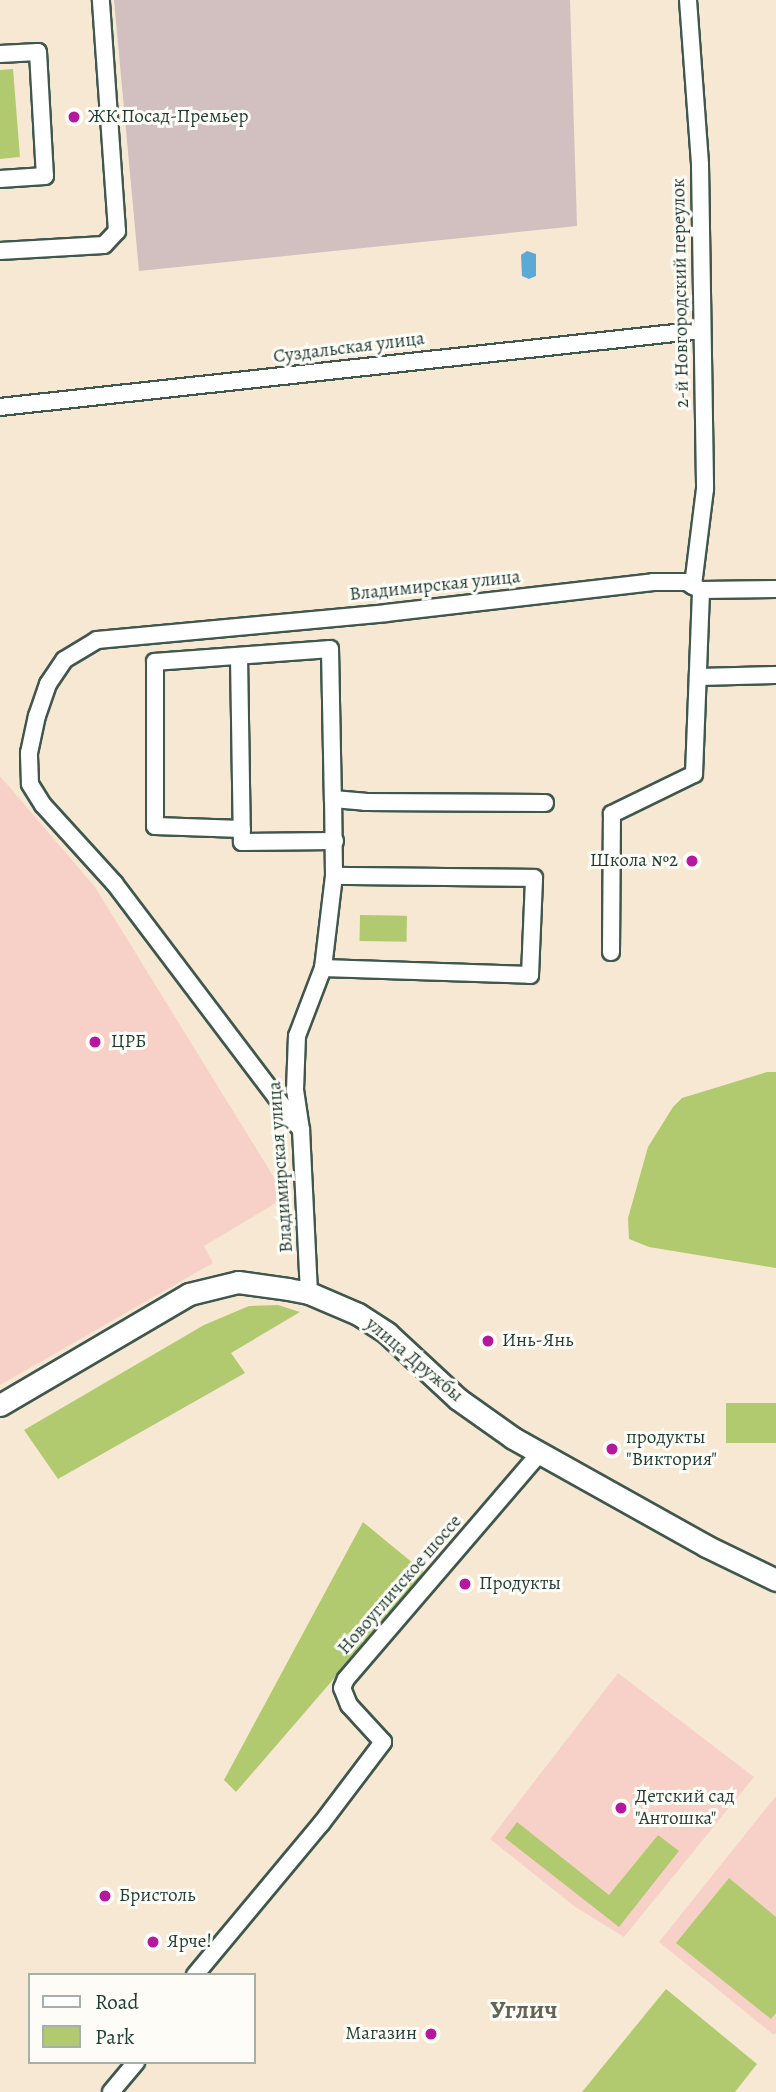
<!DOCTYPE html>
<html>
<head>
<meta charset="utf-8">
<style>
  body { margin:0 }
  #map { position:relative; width:776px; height:2092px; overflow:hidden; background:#f7e8d4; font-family:Alegreya,serif }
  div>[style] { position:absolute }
  .built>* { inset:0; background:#f7d1c8 }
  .industrial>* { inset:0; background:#d2bfc0 }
  .green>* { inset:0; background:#b2ca6f; transform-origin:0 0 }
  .water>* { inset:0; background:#5ba9d5 }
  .roads { filter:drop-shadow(2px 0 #3f574c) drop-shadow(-2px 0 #3f574c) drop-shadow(0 2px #3f574c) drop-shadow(0 -2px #3f574c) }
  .minor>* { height:16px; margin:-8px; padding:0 8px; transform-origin:8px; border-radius:8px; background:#fff }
  .tertiary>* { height:21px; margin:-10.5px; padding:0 10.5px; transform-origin:10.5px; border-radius:10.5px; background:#fff }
  .dots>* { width:19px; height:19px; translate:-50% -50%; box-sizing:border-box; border:4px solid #fdfcf7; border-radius:50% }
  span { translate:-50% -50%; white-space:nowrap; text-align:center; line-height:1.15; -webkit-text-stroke:6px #fdfcf7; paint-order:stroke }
  .poi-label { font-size:19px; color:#1f3d34 }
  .left { translate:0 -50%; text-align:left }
  .right { translate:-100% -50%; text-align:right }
  .street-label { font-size:19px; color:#1f3d34 }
  .district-label { font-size:26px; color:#636356; font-weight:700 }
  .legend { position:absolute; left:28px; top:1973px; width:228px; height:91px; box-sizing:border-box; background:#fdfcf7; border:2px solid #a4b0a9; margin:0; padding:9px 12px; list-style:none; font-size:21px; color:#1f3d34 }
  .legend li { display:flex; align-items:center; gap:14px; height:35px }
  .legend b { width:35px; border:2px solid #a4b0a9 }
</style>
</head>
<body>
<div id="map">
  <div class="built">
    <i style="clip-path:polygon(0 776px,95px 887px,286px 1197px,204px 1246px,213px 1263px,0 1385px)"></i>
    <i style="clip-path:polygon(618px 1673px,754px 1777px,624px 1937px,574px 1906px,490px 1839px)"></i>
    <i style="clip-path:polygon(776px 1796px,776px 2033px,774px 2035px,659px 1942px)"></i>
  </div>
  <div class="industrial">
    <i style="clip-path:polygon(114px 0,570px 0,577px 226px,139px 271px)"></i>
  </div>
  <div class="green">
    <i style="clip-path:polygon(13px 69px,20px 157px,0 159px,0 70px)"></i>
    <i style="left:360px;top:915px;width:47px;height:26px;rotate:1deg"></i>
    <i style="clip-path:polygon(767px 1072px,776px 1072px,776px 1268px,649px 1247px,629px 1239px,628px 1218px,648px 1147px,673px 1107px,682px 1098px)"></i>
    <i style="clip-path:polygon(278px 1305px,300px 1312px,231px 1353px,245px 1373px,58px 1479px,24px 1430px,204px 1325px,249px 1306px)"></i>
    <i style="left:776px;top:1403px;width:40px;height:50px;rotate:90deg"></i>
    <i style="clip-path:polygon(363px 1522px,425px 1573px,236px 1792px,224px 1780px)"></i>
    <i style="clip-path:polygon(517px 1822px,609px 1895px,658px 1835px,679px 1851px,619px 1927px,505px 1838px)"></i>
    <i style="clip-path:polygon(729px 1878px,776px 1917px,776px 2013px,771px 2019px,676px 1943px)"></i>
    <i style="clip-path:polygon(666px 1989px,757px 2064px,735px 2092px,582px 2092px)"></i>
  </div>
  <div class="water">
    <i style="clip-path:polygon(527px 251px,536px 254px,536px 276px,529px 279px,522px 276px,521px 255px)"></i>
  </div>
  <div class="roads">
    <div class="minor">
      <i style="left:688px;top:0;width:165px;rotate:85.8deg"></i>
      <i style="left:700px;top:165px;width:324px;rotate:89.1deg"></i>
      <i style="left:705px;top:489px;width:98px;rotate:97.1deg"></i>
      <i style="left:0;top:54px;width:38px;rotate:-3deg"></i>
      <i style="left:38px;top:52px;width:124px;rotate:86.8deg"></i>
      <i style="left:45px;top:176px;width:45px;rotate:176.2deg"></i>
      <i style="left:0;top:251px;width:104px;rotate:-3.3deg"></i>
      <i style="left:104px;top:245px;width:19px;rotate:-47deg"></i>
      <i style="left:117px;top:231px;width:232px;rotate:-94deg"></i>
      <i style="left:0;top:407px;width:706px;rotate:-6.26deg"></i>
      <i style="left:239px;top:656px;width:186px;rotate:89.1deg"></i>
      <i style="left:242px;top:842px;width:93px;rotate:-0.6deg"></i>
      <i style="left:698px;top:677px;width:78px;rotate:-1.5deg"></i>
      <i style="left:242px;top:829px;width:87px;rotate:-178deg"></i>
      <i style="left:155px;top:826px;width:164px;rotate:-90deg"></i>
      <i style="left:155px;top:662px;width:175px;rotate:-4.2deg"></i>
      <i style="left:330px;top:649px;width:150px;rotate:88.9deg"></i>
      <i style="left:611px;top:952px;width:138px;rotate:-89.6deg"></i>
      <i style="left:612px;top:814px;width:91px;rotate:-26deg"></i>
      <i style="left:694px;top:774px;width:184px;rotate:-87.8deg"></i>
      <i style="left:323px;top:968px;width:207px;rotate:1.9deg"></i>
      <i style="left:530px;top:975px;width:97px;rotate:-87.6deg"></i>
      <i style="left:534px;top:878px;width:200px;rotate:-179.4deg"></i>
      <i style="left:301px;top:1130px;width:308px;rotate:-127.1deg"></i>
      <i style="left:115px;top:884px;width:107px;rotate:-132.3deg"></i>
      <i style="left:43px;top:805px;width:25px;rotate:-122deg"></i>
      <i style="left:30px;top:784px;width:31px;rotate:-92deg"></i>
      <i style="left:29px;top:753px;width:38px;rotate:-78deg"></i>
      <i style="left:37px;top:716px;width:34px;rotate:-71deg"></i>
      <i style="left:48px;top:684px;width:29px;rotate:-56deg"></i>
      <i style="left:64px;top:660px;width:39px;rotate:-31deg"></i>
      <i style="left:97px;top:640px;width:290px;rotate:-5.3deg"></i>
      <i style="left:386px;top:613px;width:269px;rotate:-6.6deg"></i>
      <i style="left:653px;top:582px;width:33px"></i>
      <i style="left:686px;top:582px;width:17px;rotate:28deg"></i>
      <i style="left:701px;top:590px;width:75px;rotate:-0.8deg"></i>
      <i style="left:309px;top:1293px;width:163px;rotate:-92.8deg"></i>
      <i style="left:301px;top:1130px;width:40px;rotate:-98.5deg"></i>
      <i style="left:295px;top:1090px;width:54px;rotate:-87.9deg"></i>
      <i style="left:297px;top:1036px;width:73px;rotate:-69.1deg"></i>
      <i style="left:323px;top:968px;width:93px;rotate:-83.2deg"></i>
      <i style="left:334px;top:876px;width:77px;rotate:-90.7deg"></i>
      <i style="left:333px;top:799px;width:32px;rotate:5deg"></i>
      <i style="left:365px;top:802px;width:180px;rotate:0.3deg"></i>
      <i style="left:195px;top:1975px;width:197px;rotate:-50.2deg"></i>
      <i style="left:321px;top:1824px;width:103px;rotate:-52.9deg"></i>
      <i style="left:383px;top:1742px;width:50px;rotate:-132.6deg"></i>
      <i style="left:349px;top:1705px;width:18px;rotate:-112deg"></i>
      <i style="left:342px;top:1688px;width:10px;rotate:-66deg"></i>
      <i style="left:346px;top:1679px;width:296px;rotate:-49.4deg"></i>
      <i style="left:111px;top:2092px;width:39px;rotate:-50deg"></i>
    </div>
    <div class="tertiary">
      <i style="left:0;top:1405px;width:219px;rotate:-30.4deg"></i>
      <i style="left:189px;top:1294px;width:50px;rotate:-13.8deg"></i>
      <i style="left:238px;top:1282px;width:50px;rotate:8deg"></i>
      <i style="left:288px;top:1289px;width:21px;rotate:11deg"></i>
      <i style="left:309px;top:1293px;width:53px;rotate:23.2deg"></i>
      <i style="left:358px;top:1314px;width:35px;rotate:33deg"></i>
      <i style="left:387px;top:1333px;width:97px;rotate:42.9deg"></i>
      <i style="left:458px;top:1399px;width:67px;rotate:35.3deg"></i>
      <i style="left:513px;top:1438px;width:221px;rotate:29.2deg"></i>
      <i style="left:706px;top:1546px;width:78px;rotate:25.9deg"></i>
    </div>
  </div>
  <div class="dots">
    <i style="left:74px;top:117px;background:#b5179e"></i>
    <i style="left:692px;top:861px;background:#b5179e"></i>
    <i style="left:95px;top:1042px;background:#b5179e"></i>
    <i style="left:488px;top:1341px;background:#b5179e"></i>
    <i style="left:612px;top:1449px;background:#b5179e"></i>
    <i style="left:465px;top:1584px;background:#b5179e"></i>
    <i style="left:621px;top:1808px;background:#b5179e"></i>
    <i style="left:105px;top:1896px;background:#b5179e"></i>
    <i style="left:153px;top:1942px;background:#b5179e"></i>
    <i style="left:431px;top:2034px;background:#b5179e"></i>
  </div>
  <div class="poi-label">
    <span class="left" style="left:88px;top:117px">ЖК Посад-Премьер</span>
    <span class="right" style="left:678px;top:861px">Школа №2</span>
    <span class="left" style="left:111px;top:1042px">ЦРБ</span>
    <span class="left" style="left:502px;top:1341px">Инь-Янь</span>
    <span class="left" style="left:626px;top:1449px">продукты<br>"Виктория"</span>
    <span class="left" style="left:479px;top:1584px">Продукты</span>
    <span class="left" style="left:635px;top:1808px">Детский сад<br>"Антошка"</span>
    <span class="left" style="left:119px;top:1896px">Бристоль</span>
    <span class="left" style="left:167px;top:1942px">Ярче!</span>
    <span class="right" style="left:417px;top:2034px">Магазин</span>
  </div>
  <div class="street-label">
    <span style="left:681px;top:293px;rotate:-91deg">2-й Новгородский переулок</span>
    <span style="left:349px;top:348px;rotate:-7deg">Суздальская улица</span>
    <span style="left:435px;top:586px;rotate:-6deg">Владимирская улица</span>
    <span style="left:281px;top:1167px;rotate:-94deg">Владимирская улица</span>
    <span style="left:414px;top:1360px;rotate:40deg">улица Дружбы</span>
    <span style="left:400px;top:1585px;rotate:-49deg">Новоугличское шоссе</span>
  </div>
  <div class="district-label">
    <span style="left:524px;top:2010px">Углич</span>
  </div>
  <ul class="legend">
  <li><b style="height:9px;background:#fff"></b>Road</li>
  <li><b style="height:19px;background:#b2ca6f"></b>Park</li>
  </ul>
</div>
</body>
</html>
